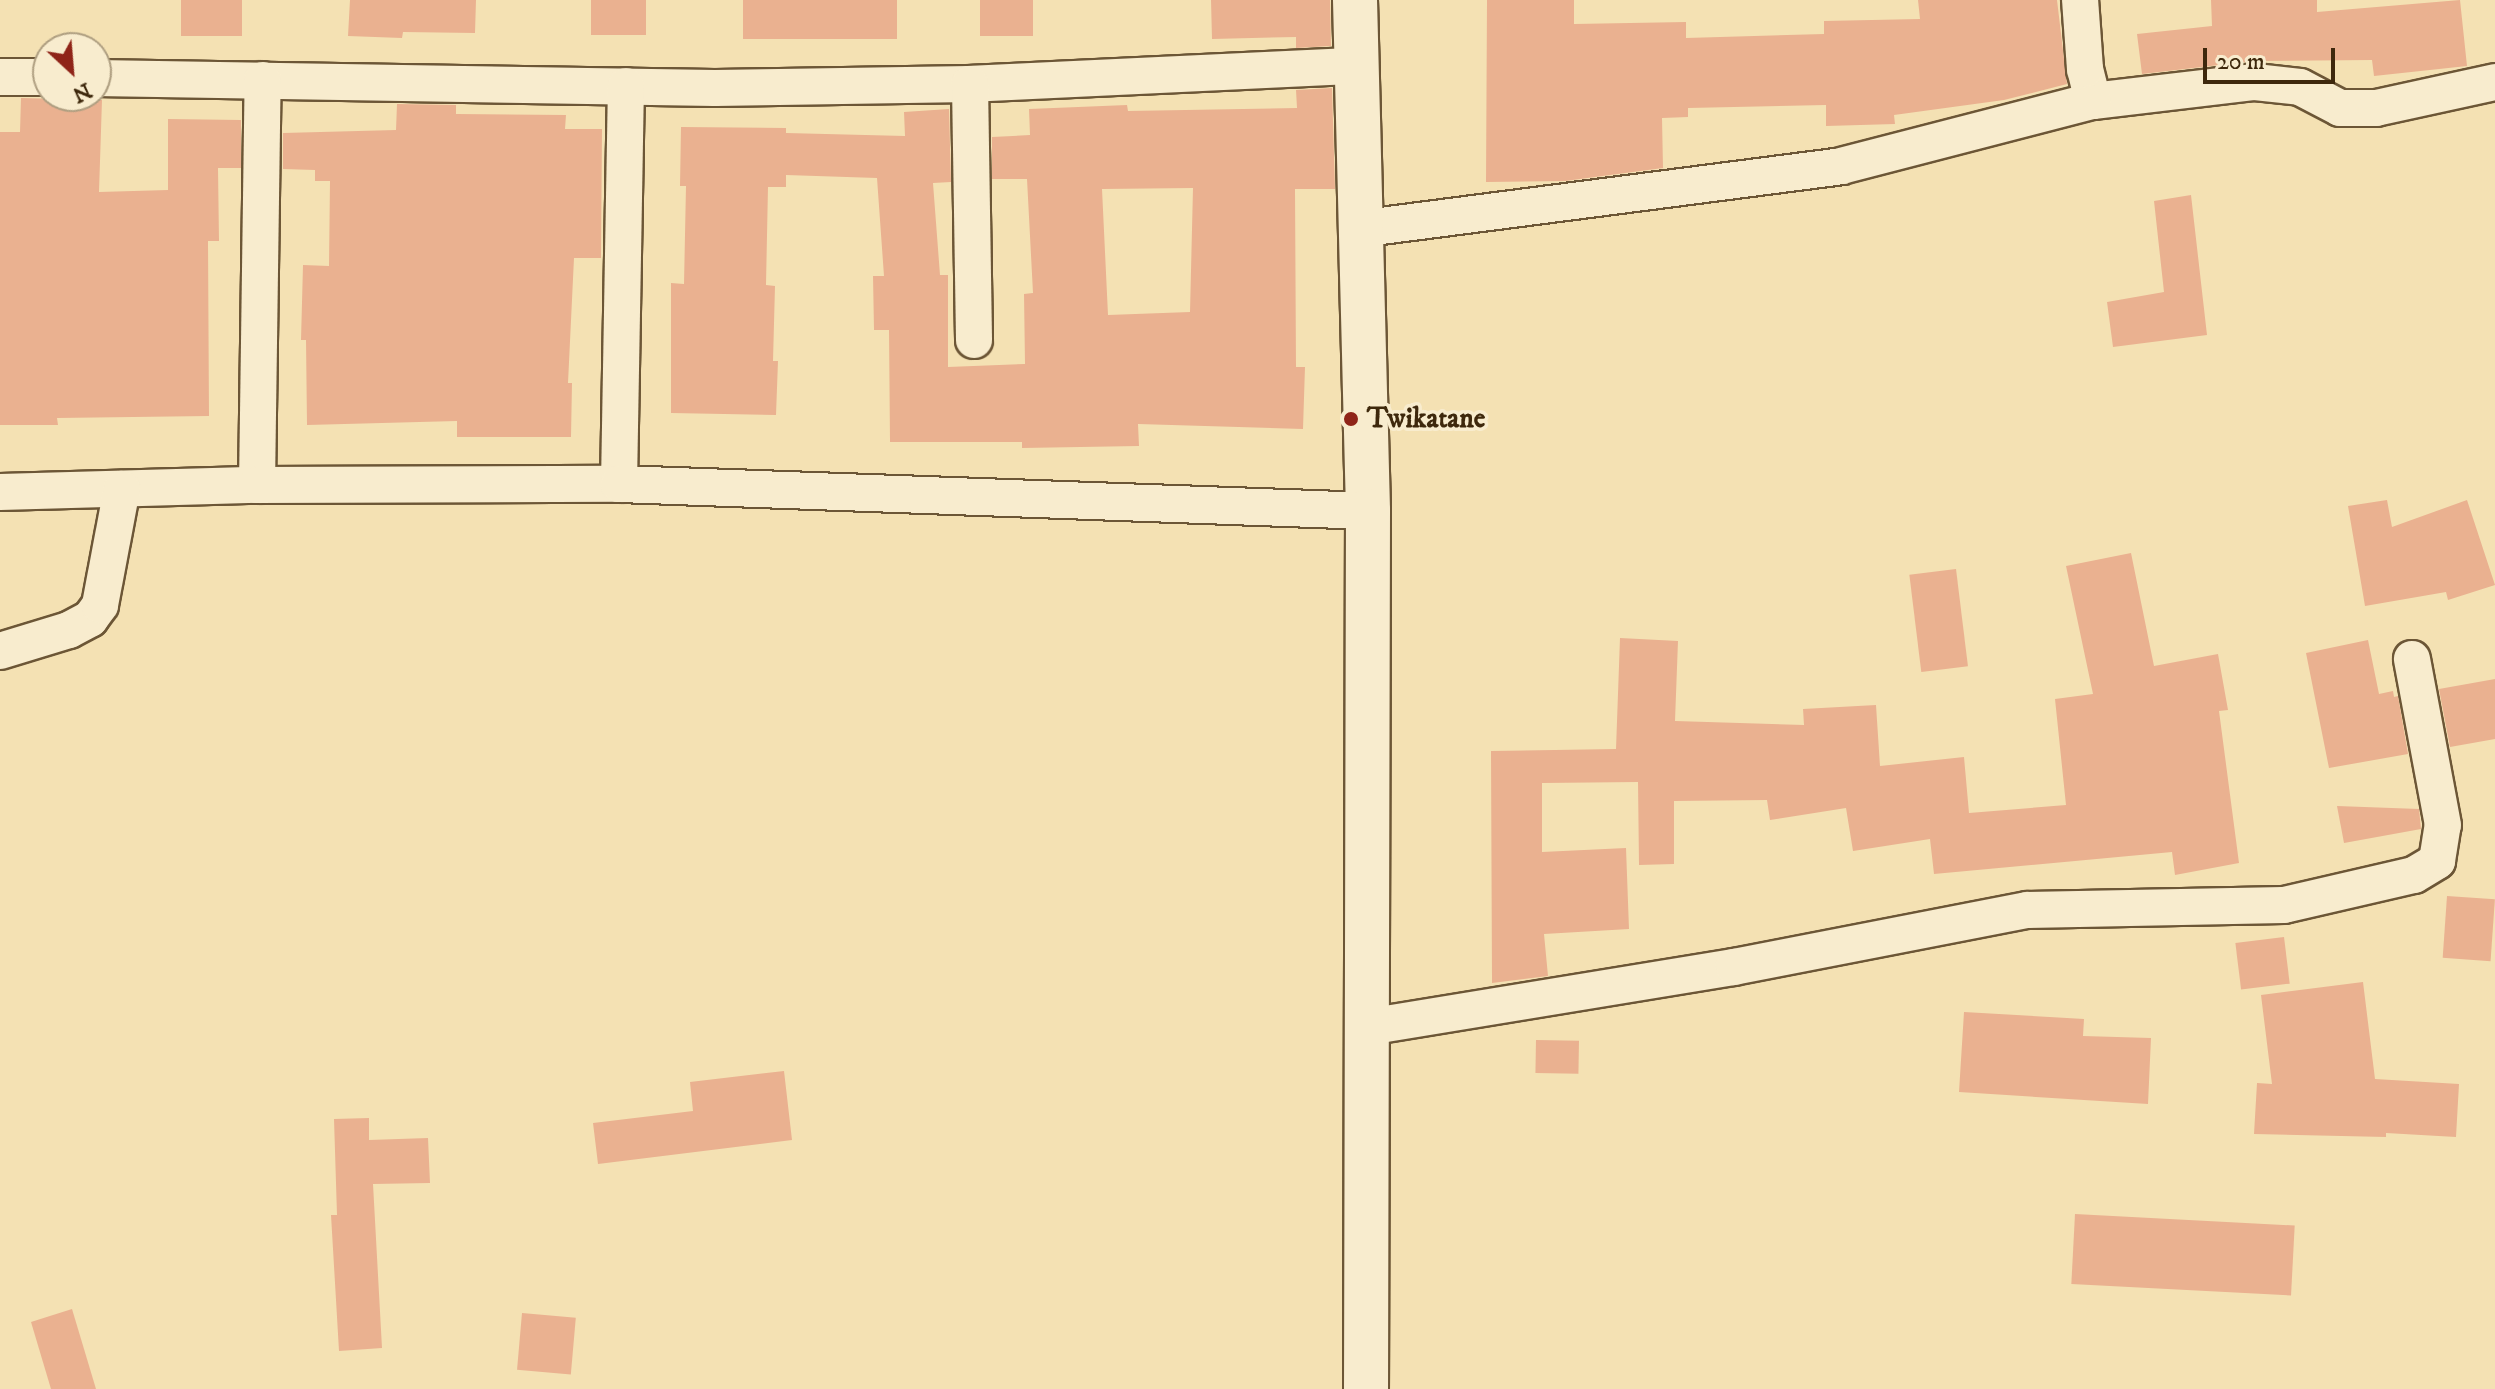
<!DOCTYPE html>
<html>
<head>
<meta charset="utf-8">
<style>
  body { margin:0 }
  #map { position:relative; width:2495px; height:1389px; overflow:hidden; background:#f4e1b3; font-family:"IM FELL DW Pica",serif }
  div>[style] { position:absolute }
  .building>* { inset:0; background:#eab190; transform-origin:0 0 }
  .roads { filter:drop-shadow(2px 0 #6c5636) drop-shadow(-2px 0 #6c5636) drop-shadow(0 2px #6c5636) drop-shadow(0 -2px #6c5636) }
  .street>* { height:36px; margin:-18px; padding:0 18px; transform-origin:18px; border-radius:18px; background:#f8ecce }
  .secondary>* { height:44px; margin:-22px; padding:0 22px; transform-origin:22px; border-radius:22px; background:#f8ecce }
  .dots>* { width:22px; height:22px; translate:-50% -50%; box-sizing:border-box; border:4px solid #f8ecce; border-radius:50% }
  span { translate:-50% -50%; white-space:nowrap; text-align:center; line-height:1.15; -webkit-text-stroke:7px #f8ecce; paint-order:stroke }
  .poi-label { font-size:28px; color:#3e280c; font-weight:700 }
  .left { translate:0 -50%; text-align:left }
  .north { position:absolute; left:32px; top:32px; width:80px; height:80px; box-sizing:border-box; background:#f8ecce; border:2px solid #ae9e80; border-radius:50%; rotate:154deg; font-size:22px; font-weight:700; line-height:32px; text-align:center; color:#3e280c }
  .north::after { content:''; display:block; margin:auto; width:28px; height:36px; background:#8f2418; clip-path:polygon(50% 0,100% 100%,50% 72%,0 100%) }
  .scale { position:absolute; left:2203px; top:48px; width:132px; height:36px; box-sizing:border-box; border:4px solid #3e280c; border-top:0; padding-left:10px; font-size:24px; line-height:28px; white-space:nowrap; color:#3e280c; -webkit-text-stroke:6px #f8ecce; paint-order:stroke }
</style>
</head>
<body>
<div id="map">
  <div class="building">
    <i style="left:181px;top:0;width:61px;height:36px"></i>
    <i style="clip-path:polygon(350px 0,476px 0,475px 33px,403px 32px,402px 38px,348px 36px)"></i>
    <i style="left:591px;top:0;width:55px;height:35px"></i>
    <i style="left:743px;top:0;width:154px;height:39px"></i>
    <i style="left:980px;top:0;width:53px;height:36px"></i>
    <i style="clip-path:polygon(1211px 0,1330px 0,1331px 46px,1296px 48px,1296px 37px,1212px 39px)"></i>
    <i style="clip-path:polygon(1487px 0,1574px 0,1574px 24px,1686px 22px,1686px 38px,1824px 34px,1824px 21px,1920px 19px,1918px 0,2057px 0,2067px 84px,2004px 100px,1894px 115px,1895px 124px,1826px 126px,1826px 105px,1688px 108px,1688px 117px,1662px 118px,1663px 168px,1565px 181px,1486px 182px)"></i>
    <i style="clip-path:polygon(2211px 0,2317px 0,2317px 12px,2460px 0,2467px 66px,2374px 76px,2372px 60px,2253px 61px,2142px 74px,2137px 34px,2212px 26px)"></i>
    <i style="clip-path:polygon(evenodd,1332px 88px,1335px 189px,1295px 189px,1296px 367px,1305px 367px,1303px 429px,1138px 424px,1139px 446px,1022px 448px,1022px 442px,890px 442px,889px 330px,874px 330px,873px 276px,884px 276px,877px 178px,786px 175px,786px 187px,768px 187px,766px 285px,775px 286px,773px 361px,778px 361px,776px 415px,671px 413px,671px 283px,684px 284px,686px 186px,680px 186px,681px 127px,786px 128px,786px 133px,905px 136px,904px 112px,949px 109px,951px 182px,933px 183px,940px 275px,948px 275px,948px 367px,1025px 364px,1024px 294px,1033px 293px,1027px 179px,992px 179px,992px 137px,1030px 135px,1029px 109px,1127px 105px,1128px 111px,1297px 108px,1296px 90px,1332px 88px,1193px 188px,1190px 312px,1108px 315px,1102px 189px,1193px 188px)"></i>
    <i style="clip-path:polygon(21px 98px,102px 100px,99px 192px,168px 190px,168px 119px,241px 120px,241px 168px,218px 168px,219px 241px,208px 241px,209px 416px,57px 418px,58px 425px,0 425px,0 132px,20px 132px)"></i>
    <i style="clip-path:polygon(397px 104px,456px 105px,456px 114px,566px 115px,565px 129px,602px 129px,601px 258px,574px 258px,568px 383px,572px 383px,571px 437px,457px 437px,457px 421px,307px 425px,306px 340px,301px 340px,303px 265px,329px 266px,330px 181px,315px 181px,315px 170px,283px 169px,283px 133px,396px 130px)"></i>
    <i style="clip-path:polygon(2191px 195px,2207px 335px,2113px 347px,2107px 302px,2164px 292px,2154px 201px)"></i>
    <i style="clip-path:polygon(2387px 500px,2392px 527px,2467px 500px,2495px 585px,2448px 600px,2446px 592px,2365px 606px,2348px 506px)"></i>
    <i style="clip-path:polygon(2131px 553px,2154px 666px,2218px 654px,2228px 710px,2219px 711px,2239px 863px,2175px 875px,2172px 852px,1934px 874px,1930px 839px,1853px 851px,1846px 808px,1770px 820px,1767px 800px,1674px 801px,1674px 864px,1639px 865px,1638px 782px,1542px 783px,1542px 852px,1626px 848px,1629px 929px,1544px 934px,1548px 976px,1492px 983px,1491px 751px,1616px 749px,1620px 638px,1678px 641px,1675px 721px,1804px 725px,1803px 709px,1876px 705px,1880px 766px,1964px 757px,1969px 813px,2066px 805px,2055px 699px,2093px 694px,2066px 566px)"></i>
    <i style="left:1956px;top:569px;width:98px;height:47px;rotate:83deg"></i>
    <i style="clip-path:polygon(2368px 640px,2379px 694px,2393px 691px,2394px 697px,2398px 696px,2408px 754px,2329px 768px,2306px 653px)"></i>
    <i style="clip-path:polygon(2495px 679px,2495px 739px,2450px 747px,2439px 689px)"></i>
    <i style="clip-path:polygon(2337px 806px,2419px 809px,2421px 829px,2344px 843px)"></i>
    <i style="left:2447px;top:896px;width:48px;height:62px;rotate:4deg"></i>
    <i style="left:2284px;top:937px;width:47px;height:49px;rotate:83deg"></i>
    <i style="clip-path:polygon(2363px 982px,2375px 1079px,2459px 1084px,2456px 1137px,2386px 1133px,2386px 1137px,2254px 1134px,2257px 1083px,2272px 1084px,2261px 995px)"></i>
    <i style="clip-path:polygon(1964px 1012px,2084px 1019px,2083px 1036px,2151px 1038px,2148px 1104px,1959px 1092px)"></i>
    <i style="left:1536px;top:1040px;width:43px;height:33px;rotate:1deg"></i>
    <i style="clip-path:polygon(784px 1071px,792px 1140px,598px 1164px,593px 1123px,693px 1111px,690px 1082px)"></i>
    <i style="clip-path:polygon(369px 1118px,369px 1140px,428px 1138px,430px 1183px,373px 1184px,382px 1348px,339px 1351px,331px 1215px,337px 1215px,334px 1119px)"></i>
    <i style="left:2075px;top:1214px;width:220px;height:70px;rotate:3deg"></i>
    <i style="clip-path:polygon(72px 1309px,96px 1389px,51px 1389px,31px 1322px)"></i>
    <i style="left:522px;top:1313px;width:54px;height:57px;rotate:5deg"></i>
  </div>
  <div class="roads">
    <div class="street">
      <i style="left:0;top:77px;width:48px"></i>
      <i style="left:96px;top:78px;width:619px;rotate:0.93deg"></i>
      <i style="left:715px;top:88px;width:255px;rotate:-0.9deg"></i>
      <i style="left:970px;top:84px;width:384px;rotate:-2.7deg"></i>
      <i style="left:970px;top:84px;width:256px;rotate:89.1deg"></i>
      <i style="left:2093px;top:101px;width:163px;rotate:-6.7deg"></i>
      <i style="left:2255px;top:82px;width:45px;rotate:6.3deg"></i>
      <i style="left:2300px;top:87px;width:45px;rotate:27.7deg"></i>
      <i style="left:2340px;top:108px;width:36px"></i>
      <i style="left:2376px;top:108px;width:122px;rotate:-12.3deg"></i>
      <i style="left:1358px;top:229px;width:487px;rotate:-7.4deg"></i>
      <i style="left:1841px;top:166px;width:260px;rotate:-14.5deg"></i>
      <i style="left:2093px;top:101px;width:33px;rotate:-104deg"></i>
      <i style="left:2085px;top:69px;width:69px;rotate:-94.1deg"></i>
      <i style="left:619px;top:484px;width:398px;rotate:-89deg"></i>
      <i style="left:257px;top:485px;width:405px;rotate:-89.2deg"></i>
      <i style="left:0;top:492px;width:257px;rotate:-1.6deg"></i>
      <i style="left:257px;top:485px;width:362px;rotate:-0.2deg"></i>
      <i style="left:619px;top:484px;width:749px;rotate:2.06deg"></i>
      <i style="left:0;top:651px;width:72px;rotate:-16.9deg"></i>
      <i style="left:69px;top:630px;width:24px;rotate:-28deg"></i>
      <i style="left:90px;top:619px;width:17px;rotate:-54deg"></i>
      <i style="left:100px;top:605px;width:118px;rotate:-79.3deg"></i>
      <i style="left:1367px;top:1027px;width:372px;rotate:-9.3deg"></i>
      <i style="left:1734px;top:967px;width:298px;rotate:-11deg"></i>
      <i style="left:2027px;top:910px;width:257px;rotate:-1.1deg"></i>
      <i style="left:2284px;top:905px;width:133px;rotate:-13deg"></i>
      <i style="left:2414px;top:875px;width:27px;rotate:-31deg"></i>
      <i style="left:2437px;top:861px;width:36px;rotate:-81deg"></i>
      <i style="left:2443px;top:825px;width:169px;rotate:-100.6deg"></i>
    </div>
    <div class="secondary">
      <i style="left:1355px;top:0;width:511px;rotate:88.54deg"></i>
      <i style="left:1368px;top:511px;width:878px;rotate:90.13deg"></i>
    </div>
  </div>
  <div class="dots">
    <i style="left:1351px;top:419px;background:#8f2418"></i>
  </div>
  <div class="poi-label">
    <span class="left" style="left:1367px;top:419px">Twikatane</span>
  </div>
  <div class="north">N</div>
  <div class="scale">20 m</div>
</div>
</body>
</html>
